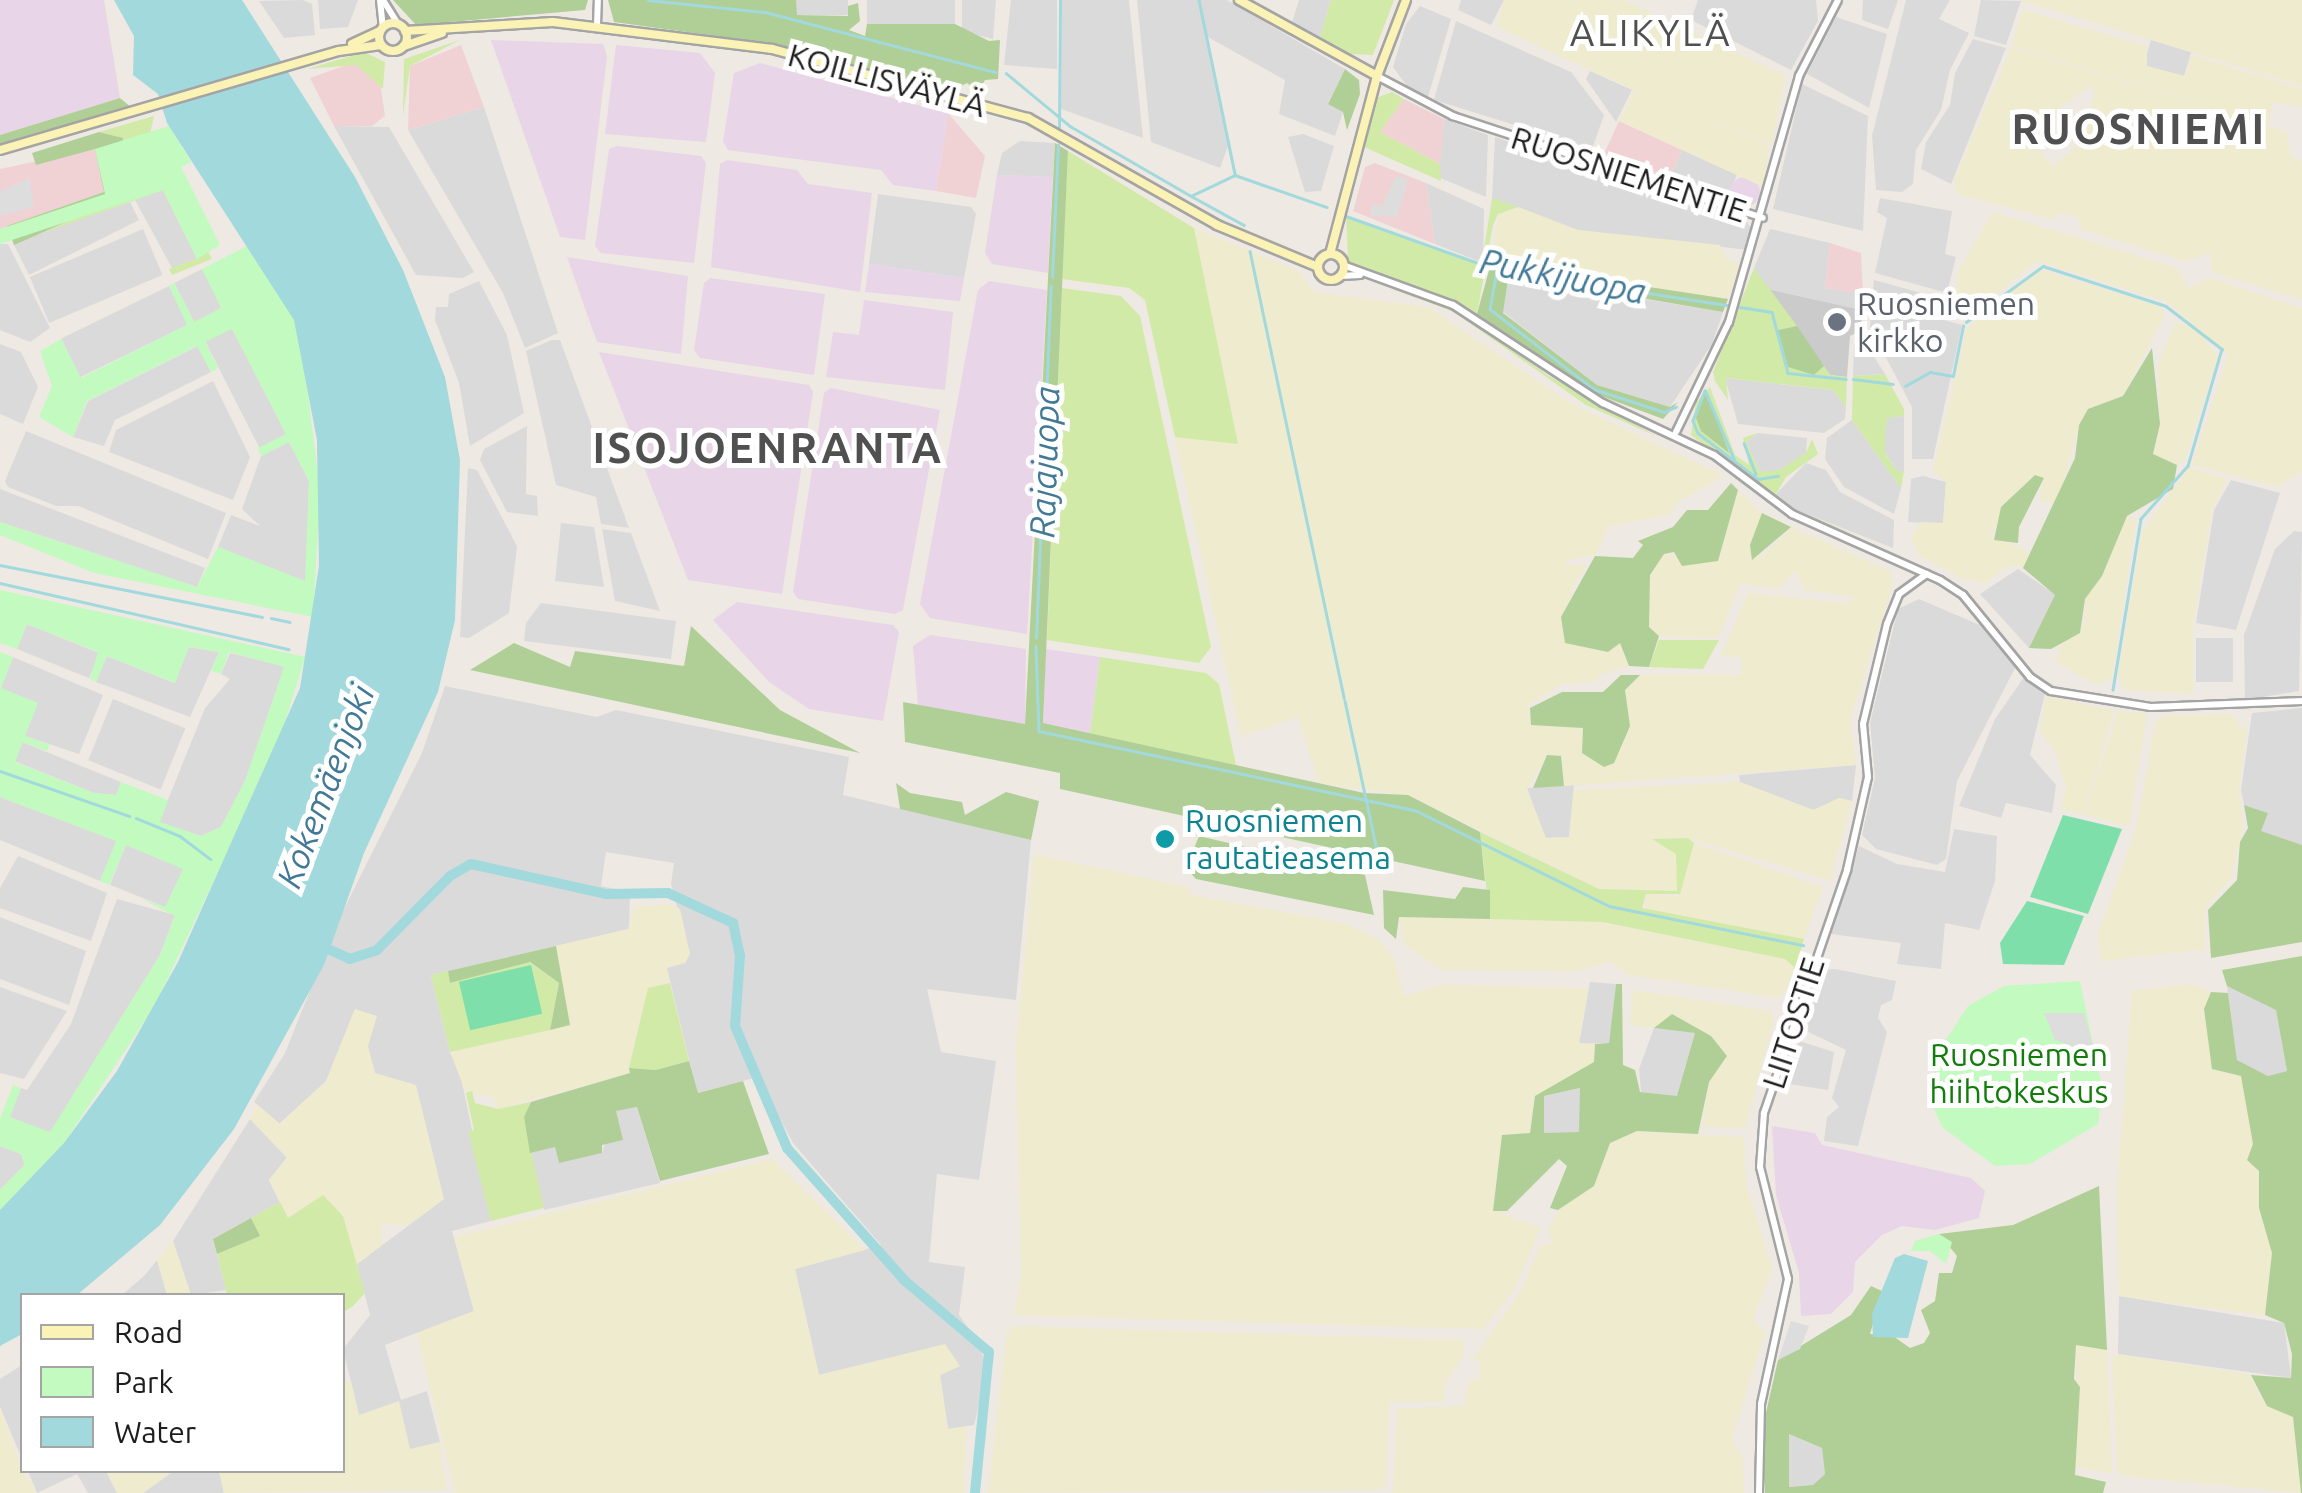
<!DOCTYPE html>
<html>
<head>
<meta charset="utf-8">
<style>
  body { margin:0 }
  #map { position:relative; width:2302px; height:1493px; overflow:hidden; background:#efe9e3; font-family:Ubuntu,sans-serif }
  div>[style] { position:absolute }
  .residential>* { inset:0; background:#dbdada; transform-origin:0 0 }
  .commercial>* { inset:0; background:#f0d2d5 }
  .industrial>* { inset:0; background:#e8d5e7 }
  .round { border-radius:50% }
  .religious>* { inset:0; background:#cbcbcb }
  .farmland>* { inset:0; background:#eeebce }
  .grass>* { inset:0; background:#d2eaa8 }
  .forest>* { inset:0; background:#b0cf97 }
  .park>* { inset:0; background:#c3fabf }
  .pitch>* { inset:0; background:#7fdfab; transform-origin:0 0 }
  .parking>* { inset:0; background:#ddd }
  .water>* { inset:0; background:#a2d9dd }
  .stream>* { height:2.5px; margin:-1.25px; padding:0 1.25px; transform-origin:1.25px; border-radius:1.25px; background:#a2d9dd }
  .river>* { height:10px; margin:-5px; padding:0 5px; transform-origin:5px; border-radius:5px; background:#a2d9dd }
  .roads { filter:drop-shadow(2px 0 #a4a4a4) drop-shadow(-2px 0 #a4a4a4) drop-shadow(0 2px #a4a4a4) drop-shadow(0 -2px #a4a4a4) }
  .tertiary>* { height:6px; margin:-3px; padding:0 3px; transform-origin:3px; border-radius:3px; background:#fff }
  .secondary>* { height:8px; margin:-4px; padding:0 4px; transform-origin:4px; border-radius:4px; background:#faf3b5 }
  .secondary>.ring { margin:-4px; padding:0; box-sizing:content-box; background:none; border:8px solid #faf3b5; border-radius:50% }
  .dots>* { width:28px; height:28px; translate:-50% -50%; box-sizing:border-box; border:5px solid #fff; border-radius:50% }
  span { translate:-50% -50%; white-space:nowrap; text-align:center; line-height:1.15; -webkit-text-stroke:10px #fff; paint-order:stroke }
  .street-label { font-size:32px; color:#1d1d1d }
  .worship-label { font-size:32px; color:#5b616d }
  .left { translate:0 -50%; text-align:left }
  .culture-label { font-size:32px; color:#0d838f }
  .park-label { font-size:32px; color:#127d0a }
  .water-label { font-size:35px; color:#417996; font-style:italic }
  .quarter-label { font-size:38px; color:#505050; letter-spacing:2.5px }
  .district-label { font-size:42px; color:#505050; font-weight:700; letter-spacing:2.5px }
  .legend { position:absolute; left:20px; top:1293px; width:325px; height:180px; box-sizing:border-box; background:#fff; border:2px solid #a5a5a5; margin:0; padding:12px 18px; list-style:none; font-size:30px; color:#1d1d1d }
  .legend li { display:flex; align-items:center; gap:20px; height:50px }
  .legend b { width:50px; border:2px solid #a5a5a5 }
</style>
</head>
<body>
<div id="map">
  <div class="residential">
    <i style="clip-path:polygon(303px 0,312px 4px,315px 35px,284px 38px,259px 1px)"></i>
    <i style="clip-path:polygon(318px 0,358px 0,348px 27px,320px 29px)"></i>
    <i style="left:796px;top:0;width:52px;height:15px"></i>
    <i style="left:867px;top:0;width:88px;height:24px"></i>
    <i style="clip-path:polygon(962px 0,996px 0,993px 39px,962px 31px)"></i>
    <i style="clip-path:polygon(1011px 0,1057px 0,1057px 69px,1004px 65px)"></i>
    <i style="clip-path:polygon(1062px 0,1129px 0,1143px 138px,1061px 109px)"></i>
    <i style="clip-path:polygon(1137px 0,1227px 0,1345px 69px,1328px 103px,1343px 112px,1335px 136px,1279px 114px,1285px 80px,1206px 36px,1228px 146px,1220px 168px,1151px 142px)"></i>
    <i style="clip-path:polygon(1299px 0,1331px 0,1320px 37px,1292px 22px)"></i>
    <i style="clip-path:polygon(1461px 0,1504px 0,1491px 25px,1458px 10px)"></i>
    <i style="clip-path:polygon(1698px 0,1816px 0,1818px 21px,1791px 70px,1691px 20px)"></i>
    <i style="clip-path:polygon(1863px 0,1898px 0,1888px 29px,1862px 20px)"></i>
    <i style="clip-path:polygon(1906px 0,1950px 0,1939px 19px,1969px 33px,1950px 70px,1941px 110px,1916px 150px,1913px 184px,1902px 192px,1876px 190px,1872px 136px)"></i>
    <i style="clip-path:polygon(1981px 0,2021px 1px,2006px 45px,1974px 36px)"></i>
    <i style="clip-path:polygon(1420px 6px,1451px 19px,1428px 97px,1407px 86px,1393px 67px,1406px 24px)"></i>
    <i style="clip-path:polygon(1836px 17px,1887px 34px,1869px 108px,1807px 74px)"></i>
    <i style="clip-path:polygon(1456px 21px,1571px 72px,1604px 115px,1592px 149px,1434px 100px)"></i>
    <i style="clip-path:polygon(1973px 39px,2006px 48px,1951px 184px,1921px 169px,1926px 142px,1950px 105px,1955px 73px)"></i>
    <i style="left:2151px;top:40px;width:42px;height:26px;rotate:17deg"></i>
    <i style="clip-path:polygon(1590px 71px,1632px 90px,1616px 122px,1586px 79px)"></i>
    <i style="clip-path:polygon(1802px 84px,1868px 116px,1863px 231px,1773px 209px)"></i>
    <i style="clip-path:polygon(484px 107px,558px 333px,525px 348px,503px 293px,408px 130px)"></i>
    <i style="clip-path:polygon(1444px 119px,1488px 135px,1486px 197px,1438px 177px)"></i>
    <i style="clip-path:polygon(334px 126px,389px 127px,474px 272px,463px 278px,416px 275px)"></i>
    <i style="clip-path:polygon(1303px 134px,1334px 146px,1321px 191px,1305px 192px,1288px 137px)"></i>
    <i style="clip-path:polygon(1495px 137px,1745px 219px,1753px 231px,1748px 250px,1577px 230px,1492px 198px)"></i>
    <i style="clip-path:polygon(1020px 141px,1055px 143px,1053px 177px,997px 175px,1002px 153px)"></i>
    <i style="clip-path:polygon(1682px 150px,1737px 175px,1726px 198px,1669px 179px)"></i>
    <i style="clip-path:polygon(1426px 183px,1484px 209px,1483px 263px,1435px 244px)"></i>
    <i style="clip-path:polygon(163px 190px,197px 259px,173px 270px,135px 200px)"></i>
    <i style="clip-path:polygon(878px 194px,971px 207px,976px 214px,964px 278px,869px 264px)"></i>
    <i style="clip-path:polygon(1880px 198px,1952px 211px,1945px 254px,1956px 257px,1947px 293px,1875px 273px,1887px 218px,1877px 212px)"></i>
    <i style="clip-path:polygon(130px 202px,139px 220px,29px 275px,13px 243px)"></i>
    <i style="left:143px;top:229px;width:50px;height:123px;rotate:67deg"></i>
    <i style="clip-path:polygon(1770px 229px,1830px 243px,1825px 288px,1863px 294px,1862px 310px,1767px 289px,1754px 268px)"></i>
    <i style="clip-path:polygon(0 244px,8px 244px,50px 328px,30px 342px,0 330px)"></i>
    <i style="left:202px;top:269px;width:44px;height:31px;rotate:63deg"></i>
    <i style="clip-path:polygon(1518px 277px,1563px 286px,1723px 312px,1712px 344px,1670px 407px,1597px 385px,1503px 312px,1508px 280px)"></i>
    <i style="clip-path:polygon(1874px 280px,1947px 300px,1944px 320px,1962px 325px,1933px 459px,1912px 459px,1912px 407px,1870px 327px)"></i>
    <i style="clip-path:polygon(479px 281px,507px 335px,524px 413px,470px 446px,459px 383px,435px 320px,436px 307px,448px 307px,449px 294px)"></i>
    <i style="left:169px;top:286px;width:43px;height:120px;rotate:64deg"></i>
    <i style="left:232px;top:328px;width:120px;height:30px;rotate:63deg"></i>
    <i style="clip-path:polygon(552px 340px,560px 340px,629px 528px,601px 524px,596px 497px,556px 485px,526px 351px)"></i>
    <i style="clip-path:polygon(1864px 341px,1885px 374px,1853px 376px,1854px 345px)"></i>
    <i style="clip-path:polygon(0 344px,21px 352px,38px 387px,23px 424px,0 414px)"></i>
    <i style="clip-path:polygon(198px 346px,211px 372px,115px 420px,104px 446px,73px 437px,88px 401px)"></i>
    <i style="clip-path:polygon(1725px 378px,1833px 390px,1846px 407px,1845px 419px,1824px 433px,1738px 424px)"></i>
    <i style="clip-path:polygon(213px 381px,250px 457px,233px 500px,109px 452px,116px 430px)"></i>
    <i style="clip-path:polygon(1904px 416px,1904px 471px,1898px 473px,1885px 453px,1885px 433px,1887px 417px)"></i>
    <i style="clip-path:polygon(1852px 420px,1901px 488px,1894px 514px,1844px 487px,1825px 459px,1827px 438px)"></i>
    <i style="clip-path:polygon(527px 426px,526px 494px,537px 496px,538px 516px,507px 512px,480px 460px,484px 449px)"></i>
    <i style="clip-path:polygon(26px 431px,226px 513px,208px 559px,78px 506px,56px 506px,8px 487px,5px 481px)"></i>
    <i style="clip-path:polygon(1758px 433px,1807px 438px,1806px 453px,1779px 471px,1760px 472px,1746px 442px)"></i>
    <i style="clip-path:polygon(289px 442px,309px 481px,306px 582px,218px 547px,231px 515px,260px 526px,242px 509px,261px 456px)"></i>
    <i style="clip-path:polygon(1806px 463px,1826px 470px,1840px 492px,1894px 520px,1893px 548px,1794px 509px,1776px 494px)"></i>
    <i style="clip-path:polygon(468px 468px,477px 470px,517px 546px,509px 613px,469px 638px,460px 637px)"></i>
    <i style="clip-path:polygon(1923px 476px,1946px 482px,1943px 524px,1908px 522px,1911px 479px)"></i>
    <i style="clip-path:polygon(2231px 480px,2280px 493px,2236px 630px,2196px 623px,2214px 510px)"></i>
    <i style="clip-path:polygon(0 489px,205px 568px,197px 587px,0 522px)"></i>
    <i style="clip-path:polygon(561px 523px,594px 527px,604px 587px,555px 581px)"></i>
    <i style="clip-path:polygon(602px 529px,631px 533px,660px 611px,615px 601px)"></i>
    <i style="clip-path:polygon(2294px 531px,2302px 532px,2299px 691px,2245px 700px,2244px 635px,2275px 549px)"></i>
    <i style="clip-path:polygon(2018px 569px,2056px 595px,2029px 648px,1980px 594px)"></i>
    <i style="clip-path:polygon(1919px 599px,1982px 626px,2016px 666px,1957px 781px,1946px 859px,1937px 865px,1876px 849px,1862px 835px,1875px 778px,1870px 723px,1898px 609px)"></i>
    <i style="clip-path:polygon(541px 603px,676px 621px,671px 659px,524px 641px,526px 623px)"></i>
    <i style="left:27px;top:624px;width:78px;height:27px;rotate:22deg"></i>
    <i style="left:2196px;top:638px;width:37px;height:44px"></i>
    <i style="clip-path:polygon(189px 647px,219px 652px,190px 717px,96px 682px,107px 656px,174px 683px)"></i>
    <i style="clip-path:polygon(230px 653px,285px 666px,245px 781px,221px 827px,201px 836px,159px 822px,205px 708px,230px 679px,221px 674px)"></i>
    <i style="clip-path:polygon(13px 657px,103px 695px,79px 754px,25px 736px,1px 688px)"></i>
    <i style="clip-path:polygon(2024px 677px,2045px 694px,2030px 755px,2056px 785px,2052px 813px,2006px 803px,2001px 818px,1959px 806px,1995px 719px)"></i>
    <i style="clip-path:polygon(445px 686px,597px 717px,616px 710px,849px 757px,843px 795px,1031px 840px,1016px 1000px,927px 989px,941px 1052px,996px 1061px,979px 1180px,937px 1174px,929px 1262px,965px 1267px,959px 1315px,979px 1343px,987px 1371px,974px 1425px,948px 1429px,940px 1375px,945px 1345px,819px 1375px,795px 1269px,881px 1245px,793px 1143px,758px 1077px,697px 1093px,667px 968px,690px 954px,671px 884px,674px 863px,606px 852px,601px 886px,630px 892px,629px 929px,431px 975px,450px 1052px,458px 1063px,491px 1221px,452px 1231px,474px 1311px,385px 1345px,401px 1400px,427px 1391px,440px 1442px,410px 1450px,359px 1415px,343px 1349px,370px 1315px,357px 1264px,444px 1199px,375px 1073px,355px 1009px,326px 1081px,279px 1124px,254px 1102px,285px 1053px,337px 923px,422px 753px)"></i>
    <i style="left:113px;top:699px;width:78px;height:66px;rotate:22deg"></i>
    <i style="clip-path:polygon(2302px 708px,2302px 845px,2260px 831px,2268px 813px,2244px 805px,2241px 790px,2252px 713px)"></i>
    <i style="clip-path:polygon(22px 742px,121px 782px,116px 795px,94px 793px,14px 761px)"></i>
    <i style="clip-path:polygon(1856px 765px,1852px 801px,1839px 798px,1826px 809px,1813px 810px,1740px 782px,1739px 775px)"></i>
    <i style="clip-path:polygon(1574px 785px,1569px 837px,1545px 838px,1527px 788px)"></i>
    <i style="clip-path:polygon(0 797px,117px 841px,100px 881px,0 840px)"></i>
    <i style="clip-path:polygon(1954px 829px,1997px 836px,1995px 881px,1979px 930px,1945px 923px,1941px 969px,1897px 964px,1901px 943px,1831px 934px,1859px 846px,1897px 864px,1945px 872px)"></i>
    <i style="left:126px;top:845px;width:62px;height:43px;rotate:22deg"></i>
    <i style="clip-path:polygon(18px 856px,107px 893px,91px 941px,0 908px,0 888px)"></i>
    <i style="clip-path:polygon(117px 899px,175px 915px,160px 955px,50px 1133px,9px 1117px,21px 1088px,27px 1090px,71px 1024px)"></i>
    <i style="clip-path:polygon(0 917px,86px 951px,69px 1005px,0 979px)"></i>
    <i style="clip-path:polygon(1835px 969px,1896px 981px,1892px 1000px,1881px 1005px,1878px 1018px,1887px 1032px,1858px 1146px,1824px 1141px,1827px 1117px,1839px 1107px,1832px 1098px,1846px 1050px,1800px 1028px,1797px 1021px,1817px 970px)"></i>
    <i style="clip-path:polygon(1590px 982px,1616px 984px,1609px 1043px,1579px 1044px)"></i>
    <i style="clip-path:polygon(2227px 986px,2276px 1009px,2287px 1071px,2268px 1076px,2237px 1060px)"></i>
    <i style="clip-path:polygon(0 987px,67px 1011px,24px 1079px,0 1073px)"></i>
    <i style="clip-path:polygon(1654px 1028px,1696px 1033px,1677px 1097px,1641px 1092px,1639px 1069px)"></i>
    <i style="clip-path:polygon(1799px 1041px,1834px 1052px,1828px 1090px,1782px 1083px)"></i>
    <i style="clip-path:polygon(1581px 1088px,1580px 1133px,1543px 1133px,1544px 1096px)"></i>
    <i style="clip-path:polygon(637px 1107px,660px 1183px,544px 1210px,530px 1153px,555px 1146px,559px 1162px,602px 1153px,615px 1111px)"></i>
    <i style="clip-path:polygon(250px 1119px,287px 1158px,269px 1180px,280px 1202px,213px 1239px,226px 1290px,191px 1295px,173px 1241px)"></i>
    <i style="clip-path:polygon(0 1146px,21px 1154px,25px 1165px,0 1190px)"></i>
    <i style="clip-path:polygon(157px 1260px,167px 1295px,122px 1295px,145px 1275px)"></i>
    <i style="clip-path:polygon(2119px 1296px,2284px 1323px,2291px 1378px,2118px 1354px)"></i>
    <i style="clip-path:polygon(22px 1365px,22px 1459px,0 1407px,0 1379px)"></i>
    <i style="clip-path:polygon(1789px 1434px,1822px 1448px,1825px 1474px,1813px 1485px,1789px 1487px)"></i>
    <i style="clip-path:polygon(174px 1470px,219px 1471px,224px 1493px,143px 1493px)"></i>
    <i style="clip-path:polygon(28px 1471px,106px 1471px,117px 1493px,88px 1493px,77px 1474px,37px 1493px)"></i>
  </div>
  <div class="commercial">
    <i style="clip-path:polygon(461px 45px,484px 107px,408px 130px,410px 66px)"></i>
    <i style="clip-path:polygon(360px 60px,380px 82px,385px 116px,372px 126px,334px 126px,310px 78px)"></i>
    <i style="clip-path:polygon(1404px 99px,1444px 119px,1440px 164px,1380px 132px)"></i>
    <i style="clip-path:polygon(948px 113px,985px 156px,976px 198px,936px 191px)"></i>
    <i style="clip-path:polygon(1619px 121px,1682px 150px,1669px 179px,1603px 156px)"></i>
    <i style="clip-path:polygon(95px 149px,105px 194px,0 229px,0 169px)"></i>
    <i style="clip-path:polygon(1375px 163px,1426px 183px,1435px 244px,1353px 211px,1365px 167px)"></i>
    <i style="clip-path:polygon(1830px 243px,1861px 253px,1863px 294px,1825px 288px)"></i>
  </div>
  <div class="industrial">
    <i style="clip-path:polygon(0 0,104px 0,120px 98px,0 135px)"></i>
    <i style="clip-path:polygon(491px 40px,603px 44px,607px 56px,585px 240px,560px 237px)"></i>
    <i style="clip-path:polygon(616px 45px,700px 53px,715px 73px,706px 142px,605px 134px)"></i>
    <i style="clip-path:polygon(760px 63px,948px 113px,936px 191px,893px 185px,881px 170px,728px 150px,723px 141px,734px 73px)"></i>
    <i style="clip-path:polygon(616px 146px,701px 156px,706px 163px,694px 263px,601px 253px,595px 246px,609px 149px)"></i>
    <i style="clip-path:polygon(727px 160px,797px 170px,808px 184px,872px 193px,860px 292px,711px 267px,720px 164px)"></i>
    <i style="clip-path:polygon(997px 175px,1053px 177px,1048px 273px,992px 264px,985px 253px)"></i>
    <i class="round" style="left:1730px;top:177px;width:30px;height:30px"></i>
    <i style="clip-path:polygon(567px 257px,688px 276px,681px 354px,597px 342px)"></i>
    <i style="clip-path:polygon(869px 264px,964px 278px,960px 301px,865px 292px)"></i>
    <i style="clip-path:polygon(710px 278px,825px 294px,814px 375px,700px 358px,694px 350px,704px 283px)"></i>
    <i style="clip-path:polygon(989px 281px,1047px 290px,1027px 634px,930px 618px,920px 604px,978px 290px)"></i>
    <i style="clip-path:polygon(864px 300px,953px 312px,945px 390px,826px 377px,833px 332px,859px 335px)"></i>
    <i style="clip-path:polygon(599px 352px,809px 385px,813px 392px,782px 594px,688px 580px)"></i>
    <i style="clip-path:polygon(831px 388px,940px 410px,903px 610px,895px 614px,798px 599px,793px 592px,824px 393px)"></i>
    <i style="clip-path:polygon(737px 602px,893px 625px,899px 632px,883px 721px,809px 709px,769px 682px,713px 620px)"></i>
    <i style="clip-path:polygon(930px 635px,1026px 649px,1025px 725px,918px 705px,913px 646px)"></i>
    <i style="clip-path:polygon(1046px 649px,1100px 657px,1090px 734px,1043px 724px)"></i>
    <i style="clip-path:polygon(1772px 1126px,1815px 1133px,1822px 1145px,1971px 1178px,1985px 1191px,1979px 1218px,1935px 1230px,1902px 1226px,1882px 1235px,1855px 1262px,1853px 1292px,1831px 1314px,1801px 1316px,1799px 1273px,1776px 1195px)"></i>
  </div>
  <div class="religious">
    <i style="clip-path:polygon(1767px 289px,1862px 310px,1861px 331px,1850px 336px,1847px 377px,1830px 375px)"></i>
  </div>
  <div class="farmland">
    <i style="clip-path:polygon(1504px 0,1624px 0,1785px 75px,1772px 146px,1690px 109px,1769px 146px,1763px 187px,1619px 121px,1634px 92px,1647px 96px,1497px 27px)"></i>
    <i style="clip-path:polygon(2019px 0,2302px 0,2302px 86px,2151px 40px)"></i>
    <i style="clip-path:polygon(evenodd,2023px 10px,2147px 46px,2147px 66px,2185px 76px,2191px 55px,2302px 89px,2302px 107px,2273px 102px,2268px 126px,2287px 132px,2290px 154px,2302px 163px,2302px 300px,2212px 272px,2211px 253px,2185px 261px,2080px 229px,2079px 218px,2061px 212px,2052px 219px,1957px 194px,1954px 180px,2011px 48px,2237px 116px,2011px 46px,2023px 10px,2091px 85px,2095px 94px,2074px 149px,2052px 167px,2039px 149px,2043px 137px,2060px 108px,2091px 85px)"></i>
    <i style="clip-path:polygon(1518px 207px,1578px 230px,1720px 245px,1728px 260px,1741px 265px,1728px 299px,1491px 263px,1498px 214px)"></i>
    <i style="clip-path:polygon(1993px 212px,2177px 268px,2189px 288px,2210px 278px,2302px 308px,2302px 471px,2277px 487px,2192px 465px,2228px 355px,2167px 302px,2037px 261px,1972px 314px,1958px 315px,1954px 302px,1961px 266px)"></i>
    <i style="clip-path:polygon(1194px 228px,1298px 271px,1314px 292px,1428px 307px,1573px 405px,1719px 473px,1721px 478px,1680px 500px,1669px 515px,1609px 526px,1595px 556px,1568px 559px,1566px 565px,1587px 565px,1572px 589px,1570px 640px,1620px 643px,1629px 666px,1598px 675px,1600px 681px,1563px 684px,1528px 704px,1531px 725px,1630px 726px,1625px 690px,1640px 675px,1742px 675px,1741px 657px,1721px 656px,1748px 593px,1847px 604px,1855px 597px,1805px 590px,1795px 570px,1779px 588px,1740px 584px,1718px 638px,1659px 636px,1649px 627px,1650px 575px,1664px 554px,1718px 561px,1738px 490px,1762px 513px,1751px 545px,1762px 557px,1791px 527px,1890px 571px,1893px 584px,1850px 720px,1856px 765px,1564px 786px,1561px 757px,1547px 755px,1527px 789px,1546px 838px,1569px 837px,1574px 790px,1740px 782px,1813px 810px,1839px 798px,1852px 801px,1830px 881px,1688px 838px,1654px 839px,1676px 854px,1677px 891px,1599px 889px,1408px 795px,1319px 783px,1298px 717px,1241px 736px,1175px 437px,1238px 443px)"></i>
    <i style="clip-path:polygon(2038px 269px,2162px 307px,2164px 316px,2123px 396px,2089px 409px,2079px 425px,2057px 503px,2040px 501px,2044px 478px,2035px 475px,2012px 495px,1990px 537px,2026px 549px,2029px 566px,2008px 566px,1985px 583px,1963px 579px,1917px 554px,1911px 537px,1921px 522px,1943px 523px,1946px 482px,1933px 471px,1967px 328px)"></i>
    <i style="clip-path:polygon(2176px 322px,2194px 328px,2218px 356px,2186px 457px,2177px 465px,2153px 455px,2160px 424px,2158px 364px)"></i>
    <i style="clip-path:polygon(2189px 468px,2228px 479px,2212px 510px,2193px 626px,2193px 694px,2124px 690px,2118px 675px,2142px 532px)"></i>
    <i style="clip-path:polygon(2127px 515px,2136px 519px,2112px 678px,2097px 685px,2057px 663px,2057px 656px,2064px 636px,2076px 635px,2085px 622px,2085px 599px,2102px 576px)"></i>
    <i style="clip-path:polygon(2046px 696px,2114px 711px,2083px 815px,2060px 809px,2066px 788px,2056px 752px,2040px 732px)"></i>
    <i style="clip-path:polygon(2118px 711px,2147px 713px,2129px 826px,2084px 815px)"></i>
    <i style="clip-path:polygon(2231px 714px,2247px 731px,2239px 787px,2243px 828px,2230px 880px,2204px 909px,2205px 949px,2101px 961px,2098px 933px,2136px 830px,2155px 724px,2162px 716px)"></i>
    <i style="clip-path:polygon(1694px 843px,1823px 887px,1804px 939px,1646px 912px,1646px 894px,1678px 896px)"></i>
    <i style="clip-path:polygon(1034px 854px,1188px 887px,1191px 895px,1348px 924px,1376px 938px,1394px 957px,1404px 996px,1442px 985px,1588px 988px,1579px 1043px,1595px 1044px,1594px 1062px,1535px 1096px,1530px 1133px,1502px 1135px,1493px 1210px,1541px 1228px,1514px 1290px,1484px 1329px,1014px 1315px,1021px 1275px,1016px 1048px)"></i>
    <i style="clip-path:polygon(671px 904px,680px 909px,690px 954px,685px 963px,667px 968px,670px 983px,648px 989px,630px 1073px,498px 1109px,493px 1096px,466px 1093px,450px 1052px,569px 1025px,556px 946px,628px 929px,635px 907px)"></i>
    <i style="clip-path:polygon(1399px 917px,1603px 922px,1785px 959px,1796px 969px,1780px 998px,1629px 975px,1609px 962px,1579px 971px,1441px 970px,1403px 943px)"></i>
    <i style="clip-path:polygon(2192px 984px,2211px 992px,2204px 1009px,2212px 1069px,2241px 1076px,2272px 1253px,2265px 1315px,2119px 1296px,2117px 1190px,2132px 991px)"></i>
    <i style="clip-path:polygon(1633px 990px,1770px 1011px,1774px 1019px,1745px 1129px,1702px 1126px,1709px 1082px,1727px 1056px,1672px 1014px,1654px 1028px,1630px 1025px)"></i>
    <i style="clip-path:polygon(355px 1009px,377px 1016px,368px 1046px,375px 1073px,416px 1085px,444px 1199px,407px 1226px,382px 1223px,381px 1246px,357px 1264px,343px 1216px,322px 1195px,287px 1218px,269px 1180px,287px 1157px,250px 1119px,258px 1105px,280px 1124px,326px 1081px)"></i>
    <i style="clip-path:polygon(1637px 1131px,1744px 1137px,1746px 1183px,1772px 1269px,1753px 1319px,1765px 1333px,1732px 1438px,1743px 1459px,1744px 1493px,1393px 1493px,1397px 1409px,1463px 1406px,1469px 1380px,1480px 1379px,1480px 1361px,1472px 1360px,1520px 1292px,1540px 1246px,1552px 1243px,1549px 1229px,1558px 1210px,1594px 1186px,1609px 1143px)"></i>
    <i style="clip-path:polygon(772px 1159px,865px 1250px,795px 1269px,819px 1375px,945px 1344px,960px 1366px,940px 1375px,948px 1429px,967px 1426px,964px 1493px,455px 1493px,417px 1333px,474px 1311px,454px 1237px)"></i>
    <i style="clip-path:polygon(173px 1241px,191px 1295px,167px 1295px,157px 1260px)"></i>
    <i style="clip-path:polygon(1015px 1326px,1463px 1340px,1464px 1355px,1445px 1384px,1444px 1402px,1389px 1402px,1386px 1486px,1379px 1490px,988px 1493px,1007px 1333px)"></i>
    <i style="clip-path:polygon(2076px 1345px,2107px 1350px,2112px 1473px,2076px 1467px)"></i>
    <i style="clip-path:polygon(2118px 1354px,2251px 1375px,2260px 1398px,2293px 1417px,2301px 1493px,2123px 1476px,2117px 1470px,2112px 1359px)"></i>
    <i style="clip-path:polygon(351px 1381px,359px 1415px,399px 1401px,410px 1449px,440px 1442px,446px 1490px,224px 1493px,219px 1471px,342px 1470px,343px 1383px)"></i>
    <i style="clip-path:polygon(0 1407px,22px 1470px,37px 1493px,0 1493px)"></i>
    <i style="clip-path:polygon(106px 1471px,174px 1471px,143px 1493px,117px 1493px)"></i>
  </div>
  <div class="grass">
    <i style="clip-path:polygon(1331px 0,1394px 0,1373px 55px,1349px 54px,1320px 37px)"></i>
    <i style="clip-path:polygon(460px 40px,410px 66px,403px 116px,404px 59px)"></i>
    <i style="clip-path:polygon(364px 52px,385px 62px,383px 89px,356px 65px,307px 69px)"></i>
    <i style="clip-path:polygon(824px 67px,982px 109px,980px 115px)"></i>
    <i style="clip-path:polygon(1392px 92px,1404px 99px,1380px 132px,1440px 164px,1441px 181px,1364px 147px,1376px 98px)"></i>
    <i style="clip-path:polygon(154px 116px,149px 138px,212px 259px,172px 275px,169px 269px,197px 258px,163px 190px,40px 234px,112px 202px,119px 137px,99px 132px)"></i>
    <i style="clip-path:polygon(1068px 151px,1194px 228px,1238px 444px,1175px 437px,1145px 300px,1129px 288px,1062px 279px)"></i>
    <i style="clip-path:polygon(1492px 198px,1518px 207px,1498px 214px,1493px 225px,1477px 314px,1348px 262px,1346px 216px,1482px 263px)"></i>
    <i style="clip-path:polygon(1754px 268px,1797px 326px,1778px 330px,1814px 375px,1824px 366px,1830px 375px,1847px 377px,1846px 407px,1833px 390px,1726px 378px,1728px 400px,1715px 381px,1713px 372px)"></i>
    <i style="clip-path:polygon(1062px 288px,1121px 296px,1140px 316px,1211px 647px,1199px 663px,1047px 640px)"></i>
    <i style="clip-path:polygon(1392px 289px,1404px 289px,1453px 308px,1549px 376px,1656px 436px,1586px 405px,1454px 312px)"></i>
    <i style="clip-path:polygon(1885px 374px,1904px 409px,1904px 416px,1887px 418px,1885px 434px,1885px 454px,1898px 472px,1904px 471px,1901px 488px,1852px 420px,1853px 376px)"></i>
    <i style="clip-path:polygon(1710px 387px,1735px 455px,1749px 465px,1743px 438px,1758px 433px,1746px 442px,1760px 472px,1779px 470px,1806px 453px,1812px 439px,1818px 454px,1786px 477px,1776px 494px,1794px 509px,1873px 542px,1787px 507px,1691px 435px,1696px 402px)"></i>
    <i style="clip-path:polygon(1659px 640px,1719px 640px,1703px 669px,1649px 667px)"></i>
    <i style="clip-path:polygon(1100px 657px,1206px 673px,1219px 684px,1236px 765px,1090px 734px)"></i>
    <i style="clip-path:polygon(1480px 832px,1599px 889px,1677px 891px,1676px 854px,1652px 839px,1688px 838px,1694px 843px,1680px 894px,1646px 894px,1642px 908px,1804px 939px,1796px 969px,1785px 959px,1603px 922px,1490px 919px)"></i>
    <i style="clip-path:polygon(529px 962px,559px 983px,550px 1030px,450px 1052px,431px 975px,448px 971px,451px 983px)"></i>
    <i style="clip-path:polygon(670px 983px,689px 1061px,656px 1070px,629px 1068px,648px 988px)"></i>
    <i style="clip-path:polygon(472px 1091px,475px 1103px,498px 1109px,531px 1102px,524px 1118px,544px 1208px,491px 1221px,468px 1131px,474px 1130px,466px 1093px)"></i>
    <i style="clip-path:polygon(323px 1195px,343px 1216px,365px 1293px,352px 1307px,343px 1312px,342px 1296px,227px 1295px,217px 1254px,259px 1236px,251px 1218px,280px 1202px,288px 1218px)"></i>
  </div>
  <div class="forest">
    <i style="clip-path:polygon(393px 0,588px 0,585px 10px,416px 25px)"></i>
    <i style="clip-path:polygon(608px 0,796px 0,797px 15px,848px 16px,848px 6px,858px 3px,860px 21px,849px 30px,865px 36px,867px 24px,955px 24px,989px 41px,1000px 40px,998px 79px,985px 80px,978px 92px,967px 83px,952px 91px,934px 89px,759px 42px,614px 22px)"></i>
    <i style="clip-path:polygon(1345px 69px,1359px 80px,1360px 94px,1347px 130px,1343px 112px,1328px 104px)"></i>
    <i style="clip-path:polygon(120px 98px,132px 108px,0 145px,0 135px)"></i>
    <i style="clip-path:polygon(99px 132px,123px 138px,112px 202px,14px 245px,7px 226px,104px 192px,95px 149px,36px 165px,32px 153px)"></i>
    <i style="clip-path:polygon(1055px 143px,1068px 151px,1043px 723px,1364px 793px,1408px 795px,1480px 832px,1485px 881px,1060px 789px,1060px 773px,905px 742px,903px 702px,1025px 724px)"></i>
    <i style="clip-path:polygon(1491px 263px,1728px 299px,1723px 312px,1518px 277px,1508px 280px,1503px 313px,1597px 385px,1670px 407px,1678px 402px,1663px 419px,1588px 391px,1477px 314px)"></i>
    <i style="clip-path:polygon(1797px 326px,1824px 366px,1814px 375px,1788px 367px,1778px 330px)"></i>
    <i style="clip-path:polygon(2152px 348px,2160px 424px,2153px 454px,2177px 465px,2173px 489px,2127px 516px,2102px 576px,2085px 599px,2080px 633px,2051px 649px,2029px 648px,2055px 595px,2023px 568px,2075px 458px,2079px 425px,2088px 409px,2123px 396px)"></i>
    <i style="clip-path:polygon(1705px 394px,1709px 396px,1729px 453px,1701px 431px,1696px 418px)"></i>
    <i style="clip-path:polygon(2035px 475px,2044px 478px,2019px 527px,2018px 543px,1994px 540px,2001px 507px)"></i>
    <i style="clip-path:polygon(1731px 483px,1738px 490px,1718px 561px,1682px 566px,1674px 552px,1664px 554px,1650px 575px,1649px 627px,1659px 636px,1649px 667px,1629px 666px,1620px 643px,1608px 652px,1565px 643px,1561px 617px,1595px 556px,1633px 558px,1643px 545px,1638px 541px,1673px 527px,1687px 510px,1708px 510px)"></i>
    <i style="clip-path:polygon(1762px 513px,1791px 527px,1752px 560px,1750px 545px)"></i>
    <i style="clip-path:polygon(691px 626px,780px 710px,860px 753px,470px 670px,514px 643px,570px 667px,575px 651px,684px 666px)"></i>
    <i style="clip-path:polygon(1621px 675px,1640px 675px,1625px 690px,1630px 726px,1614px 763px,1604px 767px,1582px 753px,1583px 728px,1531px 725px,1530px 708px,1562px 692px,1603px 692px)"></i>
    <i style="clip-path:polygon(1547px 755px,1561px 756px,1564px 786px,1533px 788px)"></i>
    <i style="clip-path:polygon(896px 783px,910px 793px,962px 802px,965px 815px,1006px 792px,1039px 801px,1031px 840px,900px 809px)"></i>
    <i style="clip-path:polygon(2244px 805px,2268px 813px,2261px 831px,2302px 845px,2302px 942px,2211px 958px,2208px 910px,2237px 880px,2240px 842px,2248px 828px)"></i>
    <i style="clip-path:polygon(1199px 836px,1365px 875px,1374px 915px,1196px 879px,1186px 868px)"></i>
    <i style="clip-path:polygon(1463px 887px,1490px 890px,1490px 919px,1399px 917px,1396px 939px,1384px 928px,1383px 890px,1455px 899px)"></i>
    <i style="clip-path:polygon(556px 946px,570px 1025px,550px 1030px,559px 983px,530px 962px,450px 983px,448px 971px)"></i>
    <i style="clip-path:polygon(2302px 956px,2302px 1493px,2301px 1493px,2293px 1417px,2267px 1406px,2251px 1375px,2291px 1378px,2292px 1354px,2284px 1323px,2265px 1315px,2272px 1253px,2259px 1208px,2259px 1171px,2247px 1160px,2253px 1144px,2241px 1076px,2212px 1069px,2204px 1009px,2211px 992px,2228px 993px,2237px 1060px,2268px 1076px,2287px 1071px,2276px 1010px,2227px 986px,2222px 970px)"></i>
    <i style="clip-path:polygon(evenodd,1616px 984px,1622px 984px,1623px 1065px,1635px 1070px,1640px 1092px,1677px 1096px,1695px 1033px,1654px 1028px,1672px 1014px,1711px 1036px,1727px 1056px,1709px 1082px,1698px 1134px,1637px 1131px,1610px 1143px,1594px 1186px,1558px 1210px,1550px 1208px,1567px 1166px,1559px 1159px,1507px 1211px,1493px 1211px,1502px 1135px,1530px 1133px,1535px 1096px,1594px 1062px,1595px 1044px,1609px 1043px,1616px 984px,1580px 1088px,1579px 1132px,1544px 1133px,1544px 1096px,1580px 1088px)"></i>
    <i style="clip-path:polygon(689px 1061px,698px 1093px,743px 1081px,769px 1154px,660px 1181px,637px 1107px,616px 1111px,623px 1140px,602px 1145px,602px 1153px,559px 1163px,555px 1147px,530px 1153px,524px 1117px,531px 1102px,630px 1073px,629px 1068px,656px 1070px)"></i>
    <i style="clip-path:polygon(evenodd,2099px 1186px,2107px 1350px,2076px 1345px,2074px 1379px,2080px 1387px,2075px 1475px,2106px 1482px,2103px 1493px,1765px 1493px,1765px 1417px,1778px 1360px,1851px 1315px,1871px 1286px,1882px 1291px,1870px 1334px,1893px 1336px,1910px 1348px,1924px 1343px,1930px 1333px,1921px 1310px,1935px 1301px,1939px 1273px,1952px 1273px,1957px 1256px,1939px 1234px,2013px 1225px,2099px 1186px,1789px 1434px,1822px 1448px,1825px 1474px,1813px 1485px,1789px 1487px,1789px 1434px)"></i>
    <i style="clip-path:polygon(251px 1218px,260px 1236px,217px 1254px,213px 1239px)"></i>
  </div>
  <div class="park">
    <i style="clip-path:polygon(169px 126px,191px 162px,181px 167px,220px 245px,197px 259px,163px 190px,0 244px,0 229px,105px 194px,95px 149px)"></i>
    <i style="clip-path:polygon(249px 245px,294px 319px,303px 353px,320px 492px,313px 617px,94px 573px,0 535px,0 522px,197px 587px,218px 547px,305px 581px,309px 481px,289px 442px,261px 456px,258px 448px,286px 434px,232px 329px,205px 342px,218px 368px,211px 372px,197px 346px,87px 401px,73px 437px,39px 417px,52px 386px,40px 351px,61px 339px,81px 378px,187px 325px,169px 286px,174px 283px,194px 322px,221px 308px,202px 269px)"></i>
    <i style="clip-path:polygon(0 590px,305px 657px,278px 745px,155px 1005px,64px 1143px,0 1210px,0 1190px,25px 1164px,21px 1154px,0 1146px,0 1119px,13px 1085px,21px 1088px,10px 1117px,50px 1132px,160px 955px,175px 916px,142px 899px,165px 907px,183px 869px,126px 845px,109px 885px,100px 881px,116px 841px,0 797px,0 652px,13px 657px,1px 688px,38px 703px,25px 736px,50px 745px,47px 751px,23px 742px,15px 762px,94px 793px,116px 795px,121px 782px,168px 800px,160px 822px,201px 836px,221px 827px,245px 781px,284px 667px,229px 652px,221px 674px,211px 671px,219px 652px,189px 647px,175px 683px,107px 656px,96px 682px,90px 679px,98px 652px,27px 624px,17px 649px,0 643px)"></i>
    <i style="clip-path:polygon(2080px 981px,2102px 1088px,2098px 1124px,2030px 1164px,1995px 1166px,1942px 1127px,1927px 1093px,1945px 1041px,1968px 1006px,2004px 986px)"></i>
    <i style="clip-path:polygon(1939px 1234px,1952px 1242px,1946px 1264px,1930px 1251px,1911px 1251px,1915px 1241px)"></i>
  </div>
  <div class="pitch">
    <i style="clip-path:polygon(2063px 815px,2122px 829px,2088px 914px,2030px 897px)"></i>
    <i style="clip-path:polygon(2027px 901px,2084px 916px,2064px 965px,2003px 964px,2000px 943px)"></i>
    <i style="left:531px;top:965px;width:50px;height:74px;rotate:77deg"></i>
  </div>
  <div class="parking">
    <i style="clip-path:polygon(1396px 176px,1408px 179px,1397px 217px,1370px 215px,1373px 204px,1382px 206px)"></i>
    <i style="clip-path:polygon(30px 178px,33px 207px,0 216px,0 191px)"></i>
    <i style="clip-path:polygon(2044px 1013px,2084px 1013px,2093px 1045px,2088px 1051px,2055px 1040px)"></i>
    <i style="clip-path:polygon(1791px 1321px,1809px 1326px,1800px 1349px,1778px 1360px)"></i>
  </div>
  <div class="water">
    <i style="clip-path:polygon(114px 0,242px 0,355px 177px,403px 270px,445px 377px,460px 460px,455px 620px,438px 692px,364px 853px,324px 965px,234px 1129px,160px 1225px,77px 1295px,22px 1296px,22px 1334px,0 1346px,0 1210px,64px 1143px,117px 1071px,178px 962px,300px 688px,319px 566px,317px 440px,294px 320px,167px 123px,158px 94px,133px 75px,134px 36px)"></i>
    <i style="clip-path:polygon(1904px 1254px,1928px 1261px,1908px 1338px,1873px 1337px,1872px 1314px,1895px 1258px)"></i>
  </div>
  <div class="stream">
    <i style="left:648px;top:0;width:118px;rotate:5.9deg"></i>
    <i style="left:765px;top:12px;width:238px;rotate:14.6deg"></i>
    <i style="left:1199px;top:0;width:178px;rotate:78.3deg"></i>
    <i style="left:1006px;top:73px;width:83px;rotate:39.6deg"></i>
    <i style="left:1070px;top:126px;width:140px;rotate:30deg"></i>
    <i style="left:1191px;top:196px;width:49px;rotate:-25.5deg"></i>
    <i style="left:1235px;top:175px;width:97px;rotate:19.2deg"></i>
    <i style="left:1059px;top:127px;width:127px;rotate:-89.5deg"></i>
    <i style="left:1193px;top:197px;width:58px;rotate:28.8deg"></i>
    <i style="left:1346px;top:216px;width:161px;rotate:19.6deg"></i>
    <i style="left:1498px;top:270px;width:232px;rotate:8.7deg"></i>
    <i style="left:1250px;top:251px;width:457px;rotate:78.1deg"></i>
    <i style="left:1497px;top:270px;width:40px;rotate:100deg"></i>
    <i style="left:1490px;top:309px;width:131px;rotate:37.6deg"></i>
    <i style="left:1594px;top:389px;width:74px;rotate:18.2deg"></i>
    <i style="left:1664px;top:412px;width:13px;rotate:-23deg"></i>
    <i style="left:1052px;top:277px;width:132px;rotate:-87.4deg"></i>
    <i style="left:1740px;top:307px;width:32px;rotate:9deg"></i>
    <i style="left:1772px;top:312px;width:63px;rotate:75.3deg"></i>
    <i style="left:1788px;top:373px;width:58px;rotate:5.9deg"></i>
    <i style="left:1966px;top:322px;width:95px;rotate:-36deg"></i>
    <i style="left:2043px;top:266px;width:129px;rotate:18deg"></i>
    <i style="left:2166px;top:306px;width:71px;rotate:37.5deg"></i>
    <i style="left:2222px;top:349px;width:122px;rotate:106.2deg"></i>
    <i style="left:2188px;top:466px;width:71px;rotate:131.6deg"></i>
    <i style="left:2141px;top:519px;width:173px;rotate:99.3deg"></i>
    <i style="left:1853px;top:379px;width:40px;rotate:7.1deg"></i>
    <i style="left:1905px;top:386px;width:29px;rotate:-29deg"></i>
    <i style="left:1930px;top:372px;width:23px;rotate:10deg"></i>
    <i style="left:1953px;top:376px;width:51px;rotate:-78.7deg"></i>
    <i style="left:1744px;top:443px;width:33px;rotate:69deg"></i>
    <i style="left:1734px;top:460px;width:75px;rotate:-112.8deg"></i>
    <i style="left:1705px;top:391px;width:32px;rotate:112deg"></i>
    <i style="left:1693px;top:421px;width:13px;rotate:67deg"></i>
    <i style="left:1698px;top:433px;width:76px;rotate:37.5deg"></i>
    <i style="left:1758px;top:479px;width:20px;rotate:-9deg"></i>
    <i style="left:0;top:565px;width:267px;rotate:11.2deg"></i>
    <i style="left:0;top:583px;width:296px;rotate:12.9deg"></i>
    <i style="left:271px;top:618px;width:19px;rotate:12deg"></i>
    <i style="left:1036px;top:638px;width:352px;rotate:-87.6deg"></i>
    <i style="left:1036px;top:646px;width:85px;rotate:88deg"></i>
    <i style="left:1039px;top:731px;width:386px;rotate:11.9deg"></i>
    <i style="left:1417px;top:811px;width:214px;rotate:26.3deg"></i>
    <i style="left:1609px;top:906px;width:198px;rotate:11.4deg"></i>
    <i style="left:1345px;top:701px;width:152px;rotate:77.9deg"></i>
    <i style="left:0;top:771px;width:137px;rotate:19.2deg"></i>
    <i style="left:136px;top:818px;width:48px;rotate:22.2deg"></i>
    <i style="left:180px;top:836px;width:38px;rotate:37deg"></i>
  </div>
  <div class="river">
    <i style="left:319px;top:945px;width:34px;rotate:24deg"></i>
    <i style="left:350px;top:959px;width:28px;rotate:-18deg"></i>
    <i style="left:377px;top:950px;width:104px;rotate:-45.4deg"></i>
    <i style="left:450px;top:876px;width:24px;rotate:-30deg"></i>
    <i style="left:471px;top:864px;width:138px;rotate:12.5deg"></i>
    <i style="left:606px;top:894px;width:62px;rotate:-0.9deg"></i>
    <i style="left:668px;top:893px;width:72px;rotate:24.8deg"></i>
    <i style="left:733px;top:923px;width:33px;rotate:78deg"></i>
    <i style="left:740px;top:955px;width:71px;rotate:94deg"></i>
    <i style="left:735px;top:1026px;width:133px;rotate:66.9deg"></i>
    <i style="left:787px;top:1148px;width:176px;rotate:48.4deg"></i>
    <i style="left:904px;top:1280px;width:111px;rotate:40.3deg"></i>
    <i style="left:989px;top:1352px;width:142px;rotate:95.7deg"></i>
  </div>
  <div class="roads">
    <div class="tertiary">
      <i style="left:380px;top:0;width:28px;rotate:84deg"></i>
      <i style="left:383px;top:0;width:28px;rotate:58deg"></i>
      <i style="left:597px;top:25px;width:25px;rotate:-88deg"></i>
      <i style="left:1377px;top:76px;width:86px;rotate:27.8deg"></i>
      <i style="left:1453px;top:116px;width:326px;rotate:18.2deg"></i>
      <i style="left:1343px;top:265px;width:117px;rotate:20deg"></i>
      <i style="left:1453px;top:305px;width:179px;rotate:33.2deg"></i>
      <i style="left:1603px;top:403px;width:123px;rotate:25.1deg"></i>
      <i style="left:1714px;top:455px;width:98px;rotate:37.1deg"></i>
      <i style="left:1792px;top:514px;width:162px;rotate:24deg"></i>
      <i style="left:1940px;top:580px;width:27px;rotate:33deg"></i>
      <i style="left:1963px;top:595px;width:106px;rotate:50.7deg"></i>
      <i style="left:2030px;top:677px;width:25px;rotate:34deg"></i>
      <i style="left:2051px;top:691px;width:101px;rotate:9.1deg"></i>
      <i style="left:2151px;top:707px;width:151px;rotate:-2.3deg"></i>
      <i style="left:1339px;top:276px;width:21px;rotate:-3deg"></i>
      <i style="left:1676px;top:432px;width:122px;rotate:-64.3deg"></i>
      <i style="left:1729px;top:322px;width:256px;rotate:-74.1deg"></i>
      <i style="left:1799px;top:76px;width:85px;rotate:-62.8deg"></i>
      <i style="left:1759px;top:1493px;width:89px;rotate:-88.7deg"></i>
      <i style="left:1761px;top:1404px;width:128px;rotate:-77.8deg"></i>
      <i style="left:1788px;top:1279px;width:115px;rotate:-104deg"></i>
      <i style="left:1760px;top:1167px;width:54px;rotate:-85.8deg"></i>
      <i style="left:1764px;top:1113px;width:257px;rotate:-71.1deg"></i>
      <i style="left:1847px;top:870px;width:95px;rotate:-77.3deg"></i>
      <i style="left:1868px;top:777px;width:53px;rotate:-95.4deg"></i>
      <i style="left:1863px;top:724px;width:103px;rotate:-76.5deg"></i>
      <i style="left:1887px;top:624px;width:32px;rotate:-68deg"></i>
      <i style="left:1899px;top:594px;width:34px;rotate:-36deg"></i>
    </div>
    <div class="secondary">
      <i style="left:1239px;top:0;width:158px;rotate:28.8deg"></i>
      <i class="ring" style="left:379px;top:23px;width:20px;height:20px"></i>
      <i style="left:405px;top:31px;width:148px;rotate:-3.5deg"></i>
      <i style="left:553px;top:22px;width:221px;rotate:7deg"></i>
      <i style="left:772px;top:49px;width:265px;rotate:15.1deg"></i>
      <i style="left:1028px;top:118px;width:217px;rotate:29.5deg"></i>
      <i style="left:1217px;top:225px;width:109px;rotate:22.6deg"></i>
      <i style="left:352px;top:44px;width:31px;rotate:-25deg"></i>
      <i style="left:404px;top:46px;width:40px;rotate:-18.9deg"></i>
      <i style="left:0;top:150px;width:353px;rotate:-16.3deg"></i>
      <i style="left:339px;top:51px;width:42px;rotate:-8.1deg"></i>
      <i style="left:1330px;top:254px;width:184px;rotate:-75.2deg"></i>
      <i style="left:1377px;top:76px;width:81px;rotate:-69.1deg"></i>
      <i class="ring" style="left:1318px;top:254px;width:18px;height:18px"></i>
    </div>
  </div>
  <div class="dots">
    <i style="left:1837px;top:322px;background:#6b7280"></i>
    <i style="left:1165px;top:839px;background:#0f9aa8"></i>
  </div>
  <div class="street-label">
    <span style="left:887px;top:80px;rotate:15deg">KOILLISVÄYLÄ</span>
    <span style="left:1629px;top:174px;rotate:18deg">RUOSNIEMENTIE</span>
    <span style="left:1793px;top:1023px;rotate:-72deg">LIITOSTIE</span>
  </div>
  <div class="worship-label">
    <span class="left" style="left:1857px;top:322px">Ruosniemen<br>kirkko</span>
  </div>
  <div class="culture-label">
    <span class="left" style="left:1185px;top:839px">Ruosniemen<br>rautatieasema</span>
  </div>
  <div class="park-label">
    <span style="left:2019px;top:1073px">Ruosniemen<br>hiihtokeskus</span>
  </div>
  <div class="water-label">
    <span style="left:1563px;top:276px;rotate:11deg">Pukkijuopa</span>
    <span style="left:1044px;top:462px;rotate:-88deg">Rajajuopa</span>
    <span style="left:325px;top:786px;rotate:-69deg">Kokemäenjoki</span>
  </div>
  <div class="quarter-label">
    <span style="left:1651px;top:33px">ALIKYLÄ</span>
  </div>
  <div class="district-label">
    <span style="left:2139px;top:129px">RUOSNIEMI</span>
    <span style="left:768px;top:448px">ISOJOENRANTA</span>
  </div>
  <ul class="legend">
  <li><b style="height:12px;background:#faf3b5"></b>Road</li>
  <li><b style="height:28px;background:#c3fabf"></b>Park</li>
  <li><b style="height:28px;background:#a2d9dd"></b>Water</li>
  </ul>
</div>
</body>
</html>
